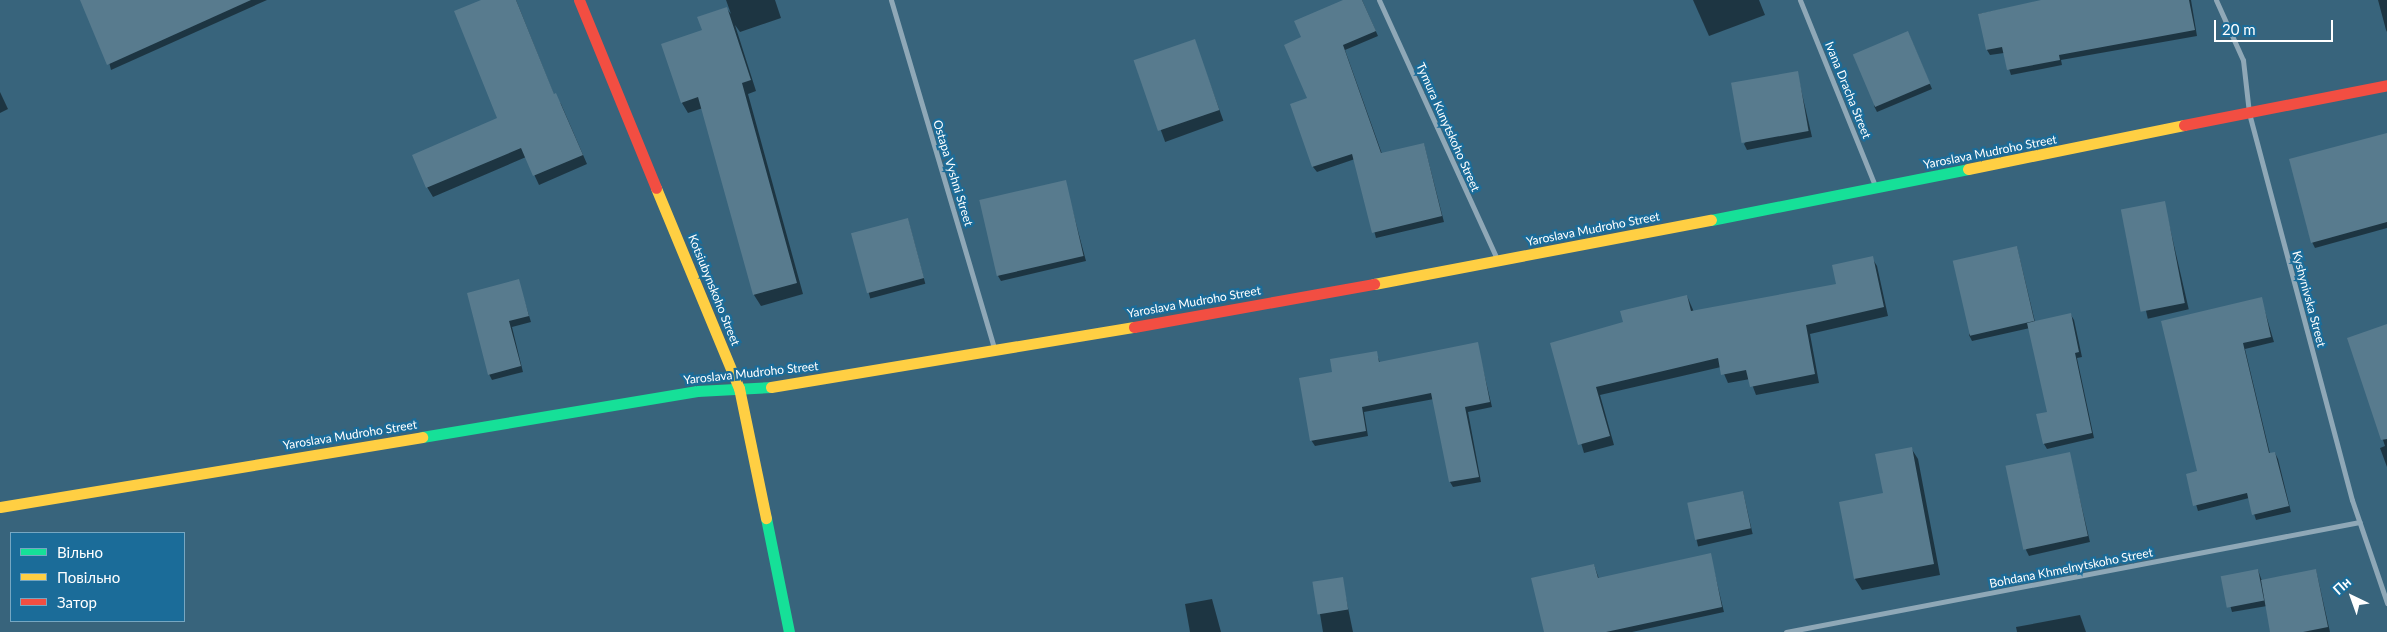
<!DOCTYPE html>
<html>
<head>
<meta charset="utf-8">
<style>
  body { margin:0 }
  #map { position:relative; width:2387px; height:632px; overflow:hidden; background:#38647c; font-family:Lato,sans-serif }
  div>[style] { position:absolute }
  .shadow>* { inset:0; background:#0007; transform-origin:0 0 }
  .building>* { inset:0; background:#587b8e; transform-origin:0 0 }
  .street>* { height:5px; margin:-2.5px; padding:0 2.5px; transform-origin:2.5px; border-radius:2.5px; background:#8fa8b7 }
  .fast>* { height:11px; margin:-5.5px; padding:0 5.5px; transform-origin:5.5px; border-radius:5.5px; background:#16e098 }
  .slow>* { height:11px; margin:-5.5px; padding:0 5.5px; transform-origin:5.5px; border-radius:5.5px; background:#ffcf43 }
  .jam>* { height:11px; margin:-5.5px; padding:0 5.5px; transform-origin:5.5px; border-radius:5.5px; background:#f24e42 }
  span { translate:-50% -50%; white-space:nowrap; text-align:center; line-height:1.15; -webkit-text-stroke:4.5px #1b6c99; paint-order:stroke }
  .street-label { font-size:12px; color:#fff }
  .legend { position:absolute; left:10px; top:532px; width:175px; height:90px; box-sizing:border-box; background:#1b6c99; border:1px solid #76a7c2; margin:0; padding:6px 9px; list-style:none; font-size:15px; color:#fff }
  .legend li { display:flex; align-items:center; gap:10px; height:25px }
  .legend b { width:25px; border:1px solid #76a7c2 }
  .north { position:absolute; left:2327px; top:572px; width:50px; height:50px; -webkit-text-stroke:4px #1b6c99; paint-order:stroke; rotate:318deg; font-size:14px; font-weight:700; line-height:20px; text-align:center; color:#fff }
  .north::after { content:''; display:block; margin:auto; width:18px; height:22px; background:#fff; clip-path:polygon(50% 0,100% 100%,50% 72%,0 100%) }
  .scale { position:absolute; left:2214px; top:20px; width:119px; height:22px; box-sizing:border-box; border:2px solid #fff; border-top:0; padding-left:6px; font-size:15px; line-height:18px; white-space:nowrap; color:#fff; -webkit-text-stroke:4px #1b6c99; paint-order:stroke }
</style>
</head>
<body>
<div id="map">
  <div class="shadow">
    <i style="clip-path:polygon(94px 0,267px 0,111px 70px)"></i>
    <i style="clip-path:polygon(484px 0,516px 0,554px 95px,561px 104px,587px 164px,539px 185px,526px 157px,433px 197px,427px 187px,498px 119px)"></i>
    <i style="clip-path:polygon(726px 0,775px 0,781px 18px,740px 32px,735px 25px,756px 91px,748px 94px,803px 294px,761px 306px,754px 295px,703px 108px,688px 113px,682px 103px,703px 31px,727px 9px,731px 14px)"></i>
    <i style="clip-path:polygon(1347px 0,1362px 0,1378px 36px,1345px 50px,1382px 154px,1424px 144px,1444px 222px,1376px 238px,1355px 159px,1317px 172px,1313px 167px,1292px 105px,1309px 99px,1303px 38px)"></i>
    <i style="clip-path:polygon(1693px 0,1759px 0,1765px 15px,1709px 36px)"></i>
    <i style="clip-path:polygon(2047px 0,2191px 0,2197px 36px,2061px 60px,2062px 65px,2011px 75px,2004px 53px,1990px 55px,1987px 50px,1979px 14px)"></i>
    <i style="clip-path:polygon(2378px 0,2387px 0,2387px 32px,2386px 30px)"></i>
    <i style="clip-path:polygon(1908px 32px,1932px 89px,1877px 112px,1874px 106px)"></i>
    <i style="left:1194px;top:40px;width:86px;height:62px;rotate:70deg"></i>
    <i style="clip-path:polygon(1797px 72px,1812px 137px,1747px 150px,1744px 144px)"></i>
    <i style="clip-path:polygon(0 92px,8px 109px,0 113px)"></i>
    <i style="clip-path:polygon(2387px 134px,2387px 228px,2315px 248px,2312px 242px)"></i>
    <i style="clip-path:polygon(1065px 182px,1086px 261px,1001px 281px,998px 276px)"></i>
    <i style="left:2164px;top:202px;width:110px;height:42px;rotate:77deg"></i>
    <i style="left:908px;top:219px;width:67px;height:57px;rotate:75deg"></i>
    <i style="clip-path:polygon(2017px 247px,2035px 322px,2071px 315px,2074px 320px,2082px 357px,2077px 358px,2094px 438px,2047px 449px,2044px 444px,2048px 413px,2030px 328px,1972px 341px,1969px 335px)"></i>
    <i style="clip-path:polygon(1872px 258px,1877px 266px,1888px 316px,1810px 334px,1819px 383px,1756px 395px,1750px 379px,1728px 383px,1721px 367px,1600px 395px,1614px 445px,1584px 453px,1552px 344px,1624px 323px,1687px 296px,1694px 312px,1838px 285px)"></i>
    <i style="clip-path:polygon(518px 280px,531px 322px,512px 327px,523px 372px,492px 380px,489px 374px)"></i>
    <i style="clip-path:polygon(2261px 298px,2274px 342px,2245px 349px,2270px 454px,2275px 453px,2278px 459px,2291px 512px,2256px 520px,2249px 498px,2198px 511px,2187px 475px,2199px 472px,2163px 322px)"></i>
    <i style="clip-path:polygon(2387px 326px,2387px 467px,2380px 448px,2385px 446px,2349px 338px)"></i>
    <i style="clip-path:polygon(1477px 344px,1492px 407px,1468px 412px,1481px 482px,1453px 487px,1450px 482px,1434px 399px,1364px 412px,1368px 436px,1315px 446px,1311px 440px,1334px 373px,1376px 352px,1380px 363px)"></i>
    <i style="clip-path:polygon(1911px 448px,1918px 459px,1940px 575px,1862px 590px,1855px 579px,1840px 503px,1884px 494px)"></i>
    <i style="clip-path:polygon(2069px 453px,2090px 542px,2029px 556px,2026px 550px)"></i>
    <i style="left:1743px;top:492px;width:43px;height:56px;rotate:77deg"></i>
    <i style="clip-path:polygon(1710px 554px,1724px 612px,1632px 632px,1545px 632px,1594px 565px,1599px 579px)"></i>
    <i style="clip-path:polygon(2258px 570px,2262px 581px,2316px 570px,2330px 632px,2272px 632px,2267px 606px,2232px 612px,2222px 577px)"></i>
    <i style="clip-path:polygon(1342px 579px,1353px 632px,1323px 632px,1315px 584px)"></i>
    <i style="clip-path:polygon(1212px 599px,1221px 632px,1190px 632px,1185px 604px)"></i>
    <i style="clip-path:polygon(2080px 615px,2086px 632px,2017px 632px,2016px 627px)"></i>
  </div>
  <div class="building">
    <i style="clip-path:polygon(80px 0,251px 0,107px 65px)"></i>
    <i style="clip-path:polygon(481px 0,516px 0,554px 94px,556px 93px,583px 155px,533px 176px,521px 148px,426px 188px,412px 155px,497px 118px,454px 11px)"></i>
    <i style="clip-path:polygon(1343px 0,1362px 0,1376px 31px,1343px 45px,1381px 153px,1424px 143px,1442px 216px,1372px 233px,1352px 154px,1312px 167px,1290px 104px,1307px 98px,1284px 45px,1301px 37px,1294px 21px)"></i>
    <i style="clip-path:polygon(2041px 0,2189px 0,2195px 30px,2059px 55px,2060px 60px,2007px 70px,2002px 47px,1986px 50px,1978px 14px)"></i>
    <i style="clip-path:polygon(727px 7px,751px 80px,742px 83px,797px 283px,753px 295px,698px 97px,681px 103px,661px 44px,702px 30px,697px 17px)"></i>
    <i style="left:1908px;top:31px;width:57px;height:60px;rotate:67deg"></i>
    <i style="left:1195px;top:39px;width:75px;height:65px;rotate:71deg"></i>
    <i style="left:1798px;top:71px;width:61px;height:68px;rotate:80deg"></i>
    <i style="clip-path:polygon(2387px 133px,2387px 222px,2311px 243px,2289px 159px)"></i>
    <i style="left:1066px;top:180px;width:78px;height:89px;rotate:77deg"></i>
    <i style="left:2165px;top:201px;width:104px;height:45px;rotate:79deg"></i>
    <i style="left:908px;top:218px;width:62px;height:59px;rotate:75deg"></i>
    <i style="left:2017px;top:246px;width:77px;height:66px;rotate:77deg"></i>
    <i style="clip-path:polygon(1873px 256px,1884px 307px,1806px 325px,1815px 374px,1750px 387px,1746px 370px,1721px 375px,1718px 358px,1596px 387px,1610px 436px,1578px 445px,1550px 343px,1623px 322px,1620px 311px,1687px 295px,1691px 311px,1836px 284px,1832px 265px)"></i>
    <i style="clip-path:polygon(519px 279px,529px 316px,509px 321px,521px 366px,488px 375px,467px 293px)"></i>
    <i style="clip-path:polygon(2262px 297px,2271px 337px,2243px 343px,2269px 453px,2275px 452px,2289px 506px,2252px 515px,2247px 493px,2193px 506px,2186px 474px,2197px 471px,2161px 321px)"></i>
    <i style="clip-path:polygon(2071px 313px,2079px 352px,2075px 353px,2092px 433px,2043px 444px,2036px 414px,2047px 412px,2027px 323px)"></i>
    <i style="clip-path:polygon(2387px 324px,2387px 439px,2381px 440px,2347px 338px)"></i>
    <i style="clip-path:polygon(1478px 342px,1490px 402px,1465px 407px,1479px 477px,1449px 482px,1431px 393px,1362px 407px,1366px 431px,1310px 441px,1299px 378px,1332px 372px,1330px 359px,1377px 351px,1379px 362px)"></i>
    <i style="clip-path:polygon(1912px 447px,1934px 564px,1854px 579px,1839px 502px,1883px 493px,1875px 454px)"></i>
    <i style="left:2070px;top:452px;width:86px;height:66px;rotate:78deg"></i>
    <i style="left:1743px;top:491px;width:38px;height:57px;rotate:78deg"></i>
    <i style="clip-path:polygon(1711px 553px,1722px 607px,1606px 632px,1544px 632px,1531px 578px,1594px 564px,1598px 578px)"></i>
    <i style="left:2258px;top:569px;width:32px;height:38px;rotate:79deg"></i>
    <i style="clip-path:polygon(2316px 569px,2328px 627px,2303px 632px,2270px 632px,2261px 580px)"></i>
    <i style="left:1343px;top:577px;width:33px;height:31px;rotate:81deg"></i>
  </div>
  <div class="street">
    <i style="left:891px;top:0;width:366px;rotate:73.5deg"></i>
    <i style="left:1379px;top:0;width:285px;rotate:65.5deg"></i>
    <i style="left:1800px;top:0;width:201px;rotate:68deg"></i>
    <i style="left:2216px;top:0;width:66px;rotate:65.8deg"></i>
    <i style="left:2243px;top:60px;width:53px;rotate:83.5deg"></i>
    <i style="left:2249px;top:113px;width:400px;rotate:75.1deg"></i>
    <i style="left:2352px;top:500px;width:109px;rotate:71.2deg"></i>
    <i style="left:1786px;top:632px;width:584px;rotate:-10.85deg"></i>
  </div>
  <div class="fast">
    <i style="left:1711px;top:220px;width:262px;rotate:-11.2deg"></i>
    <i style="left:422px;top:437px;width:279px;rotate:-9.5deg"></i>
    <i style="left:697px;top:391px;width:74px;rotate:-3.1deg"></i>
    <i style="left:766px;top:518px;width:116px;rotate:78.6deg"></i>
  </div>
  <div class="slow">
    <i style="left:1968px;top:169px;width:220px;rotate:-11.5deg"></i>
    <i style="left:656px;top:188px;width:217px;rotate:67.5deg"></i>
    <i style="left:739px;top:388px;width:133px;rotate:78.3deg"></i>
    <i style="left:1374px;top:284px;width:343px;rotate:-10.8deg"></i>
    <i style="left:771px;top:387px;width:368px;rotate:-9.4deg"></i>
    <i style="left:0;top:507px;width:428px;rotate:-9.4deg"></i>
  </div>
  <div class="jam">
    <i style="left:579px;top:0;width:203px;rotate:67.7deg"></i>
    <i style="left:2184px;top:125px;width:207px;rotate:-11.1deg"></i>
    <i style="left:1134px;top:327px;width:244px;rotate:-10.2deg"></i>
  </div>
  <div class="street-label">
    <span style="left:1848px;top:90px;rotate:68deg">Ivana Dracha Street</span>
    <span style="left:1448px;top:127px;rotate:66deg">Tymura Kunytskoho Street</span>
    <span style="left:1990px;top:152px;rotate:-11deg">Yaroslava Mudroho Street</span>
    <span style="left:953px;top:173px;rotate:73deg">Ostapa Vyshni Street</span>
    <span style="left:1593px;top:229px;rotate:-11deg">Yaroslava Mudroho Street</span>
    <span style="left:714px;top:290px;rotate:68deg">Kotsiubynskoho Street</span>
    <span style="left:2309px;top:299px;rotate:75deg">Kyshynivska Street</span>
    <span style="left:1194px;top:302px;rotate:-10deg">Yaroslava Mudroho Street</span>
    <span style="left:751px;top:373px;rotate:-6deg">Yaroslava Mudroho Street</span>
    <span style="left:350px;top:435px;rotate:-9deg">Yaroslava Mudroho Street</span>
    <span style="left:2071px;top:568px;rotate:-11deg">Bohdana Khmelnytskoho Street</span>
  </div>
  <ul class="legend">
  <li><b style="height:6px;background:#16e098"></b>Вільно</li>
  <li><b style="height:6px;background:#ffcf43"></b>Повільно</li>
  <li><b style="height:6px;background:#f24e42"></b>Затор</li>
  </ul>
  <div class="north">Пн</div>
  <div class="scale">20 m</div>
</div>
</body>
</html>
